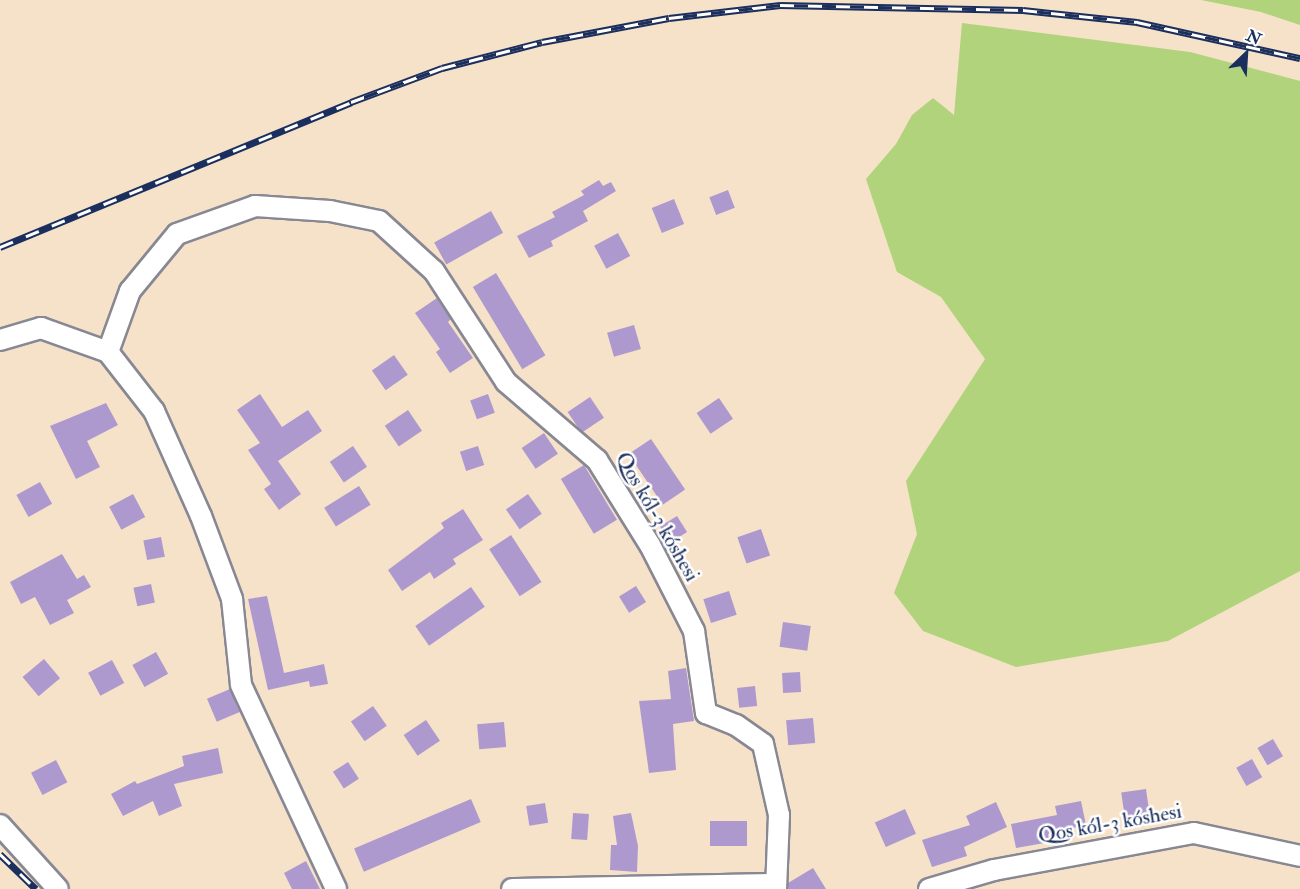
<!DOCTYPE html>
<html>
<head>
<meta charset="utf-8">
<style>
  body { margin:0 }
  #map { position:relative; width:1300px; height:889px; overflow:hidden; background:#f6e2c9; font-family:"IM FELL Double Pica",serif }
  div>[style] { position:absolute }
  .green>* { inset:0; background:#b0d37c }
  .building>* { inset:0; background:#ad99ce; transform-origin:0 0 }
  .roads { filter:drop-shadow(2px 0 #888894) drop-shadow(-2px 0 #888894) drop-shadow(0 2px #888894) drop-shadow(0 -2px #888894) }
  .minor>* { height:20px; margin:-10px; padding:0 10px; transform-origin:10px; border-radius:10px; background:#fff }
  .rail>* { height:7px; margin-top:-3.5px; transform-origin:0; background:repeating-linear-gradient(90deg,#fff 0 14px,#1b2f5e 0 28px); box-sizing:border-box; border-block:2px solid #1b2f5e }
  span { translate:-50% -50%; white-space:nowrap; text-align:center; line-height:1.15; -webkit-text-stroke:5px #fff; paint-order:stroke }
  .street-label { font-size:21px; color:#1b2f5e }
  .north { position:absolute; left:1216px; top:24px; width:60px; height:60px; -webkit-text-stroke:4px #fff; paint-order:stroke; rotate:25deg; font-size:16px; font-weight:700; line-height:24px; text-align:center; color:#1b2f5e }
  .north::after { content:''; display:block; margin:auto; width:21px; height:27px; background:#1b2f5e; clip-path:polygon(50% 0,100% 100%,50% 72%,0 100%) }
</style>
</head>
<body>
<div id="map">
  <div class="green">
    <i style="clip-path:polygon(1201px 0,1300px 0,1300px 25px,1261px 12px)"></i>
    <i style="clip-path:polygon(962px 23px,1190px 52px,1300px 81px,1300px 571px,1168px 641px,1016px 667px,923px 631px,894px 593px,917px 534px,906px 481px,985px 359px,941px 297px,897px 272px,866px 179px,896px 144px,912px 115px,933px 98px,954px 115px)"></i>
  </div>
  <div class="building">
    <i style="clip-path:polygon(599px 180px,603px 186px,611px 182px,616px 191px,583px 211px,588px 221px,551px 241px,553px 246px,529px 258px,517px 236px,555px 217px,552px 212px,584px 195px,581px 191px)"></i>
    <i style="left:728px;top:190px;width:19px;height:20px;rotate:69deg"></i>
    <i style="left:674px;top:199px;width:27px;height:24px;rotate:68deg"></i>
    <i style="left:491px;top:211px;width:25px;height:65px;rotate:61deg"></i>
    <i style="left:618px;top:233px;width:26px;height:27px;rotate:62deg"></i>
    <i style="left:496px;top:273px;width:96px;height:27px;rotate:59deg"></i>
    <i style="clip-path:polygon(437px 298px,451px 319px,448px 322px,473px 358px,450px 373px,436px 352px,440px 349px,415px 313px)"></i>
    <i style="left:634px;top:325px;width:25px;height:28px;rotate:74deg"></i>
    <i style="left:394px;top:355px;width:24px;height:27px;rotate:55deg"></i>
    <i style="clip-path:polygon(260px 394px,282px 427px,308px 410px,322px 431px,278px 461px,301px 494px,279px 510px,264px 489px,271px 484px,248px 450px,260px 443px,237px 410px)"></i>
    <i style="left:488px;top:394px;width:20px;height:19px;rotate:70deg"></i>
    <i style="left:590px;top:397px;width:25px;height:27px;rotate:56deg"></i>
    <i style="left:719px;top:398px;width:25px;height:27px;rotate:56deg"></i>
    <i style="clip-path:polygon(106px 403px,118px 425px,87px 441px,100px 467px,76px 479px,50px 426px)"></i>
    <i style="left:408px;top:410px;width:25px;height:28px;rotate:56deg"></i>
    <i style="left:544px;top:433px;width:25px;height:27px;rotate:56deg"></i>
    <i style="left:651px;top:439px;width:61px;height:27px;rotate:56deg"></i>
    <i style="left:353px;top:446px;width:25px;height:28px;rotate:56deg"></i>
    <i style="left:478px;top:446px;width:20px;height:19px;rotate:72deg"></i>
    <i style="left:584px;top:465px;width:64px;height:27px;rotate:59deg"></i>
    <i style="left:40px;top:482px;width:25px;height:27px;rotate:61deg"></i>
    <i style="left:359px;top:486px;width:22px;height:41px;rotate:58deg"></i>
    <i style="left:133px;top:494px;width:26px;height:27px;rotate:62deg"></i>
    <i style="left:528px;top:494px;width:24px;height:27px;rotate:55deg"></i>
    <i style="clip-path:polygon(463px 509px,483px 540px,453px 559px,456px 564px,434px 579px,430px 572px,402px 591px,388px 570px,444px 528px,441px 523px)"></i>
    <i style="left:677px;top:516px;width:19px;height:20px;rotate:58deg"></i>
    <i style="left:761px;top:529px;width:28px;height:25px;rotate:71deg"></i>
    <i style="left:511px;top:535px;width:56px;height:26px;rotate:57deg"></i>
    <i style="left:161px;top:537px;width:20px;height:18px;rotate:79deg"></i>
    <i style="clip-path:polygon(62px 554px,77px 579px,84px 575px,91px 587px,67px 600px,74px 613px,50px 625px,35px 597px,21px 604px,10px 582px)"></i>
    <i style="left:151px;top:584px;width:19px;height:18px;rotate:78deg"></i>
    <i style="left:636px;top:586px;width:19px;height:20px;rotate:58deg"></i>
    <i style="left:471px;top:587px;width:24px;height:68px;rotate:55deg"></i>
    <i style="left:729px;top:591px;width:25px;height:27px;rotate:72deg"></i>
    <i style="clip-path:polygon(267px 596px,284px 673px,324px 664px,328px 684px,310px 687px,309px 681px,268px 690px,248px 599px)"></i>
    <i style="left:783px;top:622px;width:28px;height:25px;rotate:8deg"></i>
    <i style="left:156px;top:652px;width:25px;height:27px;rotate:61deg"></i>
    <i style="left:44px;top:659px;width:25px;height:28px;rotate:50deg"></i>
    <i style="left:112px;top:660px;width:26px;height:27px;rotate:62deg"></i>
    <i style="clip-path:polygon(686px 668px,694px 721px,673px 724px,676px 770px,649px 773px,639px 701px,671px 699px,668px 671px)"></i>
    <i style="left:800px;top:672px;width:20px;height:18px;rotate:87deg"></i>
    <i style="left:755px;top:686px;width:20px;height:18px;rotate:84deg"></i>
    <i style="left:230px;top:689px;width:25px;height:25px;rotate:67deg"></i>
    <i style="left:373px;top:706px;width:24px;height:27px;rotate:55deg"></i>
    <i style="left:813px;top:718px;width:25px;height:27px;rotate:85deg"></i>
    <i style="left:426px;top:720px;width:25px;height:27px;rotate:56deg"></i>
    <i style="left:504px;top:722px;width:25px;height:27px;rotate:85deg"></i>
    <i style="left:1273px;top:739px;width:20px;height:18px;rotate:60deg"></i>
    <i style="clip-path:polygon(218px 748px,223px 773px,174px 784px,182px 806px,159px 816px,153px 801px,123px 816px,111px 794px,135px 781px,137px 784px,184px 766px,182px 756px)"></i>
    <i style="left:1252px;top:759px;width:21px;height:18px;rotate:61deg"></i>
    <i style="left:56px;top:760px;width:25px;height:28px;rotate:63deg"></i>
    <i style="left:348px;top:762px;width:20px;height:18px;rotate:57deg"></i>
    <i style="left:1146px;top:789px;width:34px;height:25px;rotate:82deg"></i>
    <i style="left:471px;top:799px;width:25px;height:127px;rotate:67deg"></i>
    <i style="clip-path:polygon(1081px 801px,1086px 825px,1048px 834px,1050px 842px,1016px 848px,1011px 824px,1057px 815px,1055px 806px)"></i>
    <i style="clip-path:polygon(996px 802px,1007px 827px,964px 847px,967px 856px,932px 867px,922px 840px,970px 825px,966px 816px)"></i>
    <i style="left:545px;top:803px;width:20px;height:19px;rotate:81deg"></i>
    <i style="left:905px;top:809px;width:27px;height:33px;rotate:66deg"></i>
    <i style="left:573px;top:813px;width:16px;height:26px;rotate:4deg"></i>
    <i style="clip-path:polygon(631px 813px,638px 846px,637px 872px,610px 870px,611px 845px,617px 845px,613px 816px)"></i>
    <i style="left:710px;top:821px;width:37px;height:25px"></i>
    <i style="clip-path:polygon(306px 861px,320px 889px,292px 889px,284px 873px)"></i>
    <i style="clip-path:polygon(813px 868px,826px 889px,788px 889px,788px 883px)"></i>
  </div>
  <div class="roads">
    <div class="minor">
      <i style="left:0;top:340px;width:43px;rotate:-16.3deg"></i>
      <i style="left:41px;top:328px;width:71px;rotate:19.7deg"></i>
      <i style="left:108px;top:352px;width:75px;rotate:52.1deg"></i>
      <i style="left:154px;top:411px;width:115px;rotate:65.9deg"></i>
      <i style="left:201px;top:516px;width:89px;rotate:69.5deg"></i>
      <i style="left:232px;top:599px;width:86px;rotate:84deg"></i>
      <i style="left:241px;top:685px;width:225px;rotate:65deg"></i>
      <i style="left:108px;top:352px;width:65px;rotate:-70.2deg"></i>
      <i style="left:130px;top:291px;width:74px;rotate:-50.5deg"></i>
      <i style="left:177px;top:234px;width:83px;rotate:-19.7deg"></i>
      <i style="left:255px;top:206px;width:75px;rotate:3.8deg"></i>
      <i style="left:330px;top:211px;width:50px;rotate:11.5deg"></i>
      <i style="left:379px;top:221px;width:74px;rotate:42.3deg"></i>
      <i style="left:434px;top:271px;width:132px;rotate:57deg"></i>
      <i style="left:506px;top:382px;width:120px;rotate:40.6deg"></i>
      <i style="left:597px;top:460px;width:100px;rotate:58.1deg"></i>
      <i style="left:650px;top:545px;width:97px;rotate:62.9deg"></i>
      <i style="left:694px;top:631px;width:83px;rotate:81.7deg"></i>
      <i style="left:706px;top:713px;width:32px;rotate:22deg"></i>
      <i style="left:736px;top:725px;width:33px;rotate:35deg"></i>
      <i style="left:763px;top:744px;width:73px;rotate:77.3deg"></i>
      <i style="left:779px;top:815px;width:74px;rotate:92.3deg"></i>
      <i style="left:0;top:825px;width:86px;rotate:47.8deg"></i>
      <i style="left:512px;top:889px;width:262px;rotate:-1.1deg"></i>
      <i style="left:929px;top:889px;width:68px;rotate:-16.3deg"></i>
      <i style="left:994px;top:870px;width:203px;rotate:-10.5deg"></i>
      <i style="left:1194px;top:833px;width:108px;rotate:12.2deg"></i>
    </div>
  </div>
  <div class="rail">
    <i style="left:0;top:247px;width:380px;rotate:-22.4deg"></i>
    <i style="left:351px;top:102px;width:97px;rotate:-20.5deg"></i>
    <i style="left:442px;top:68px;width:103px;rotate:-14.6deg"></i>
    <i style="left:542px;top:42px;width:129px;rotate:-10.7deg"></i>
    <i style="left:669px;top:18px;width:112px;rotate:-6.7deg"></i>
    <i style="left:780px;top:5px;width:243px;rotate:1.2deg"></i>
    <i style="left:1023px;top:10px;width:115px;rotate:6deg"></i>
    <i style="left:1137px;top:22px;width:167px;rotate:12.5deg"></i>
    <i style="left:0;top:854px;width:50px;rotate:44.2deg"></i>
  </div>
  <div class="street-label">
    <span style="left:657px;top:517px;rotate:60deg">Qos kól-3 kóshesi</span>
    <span style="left:1110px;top:824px;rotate:-10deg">Qos kól-3 kóshesi</span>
  </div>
  <div class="north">N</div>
</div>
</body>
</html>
